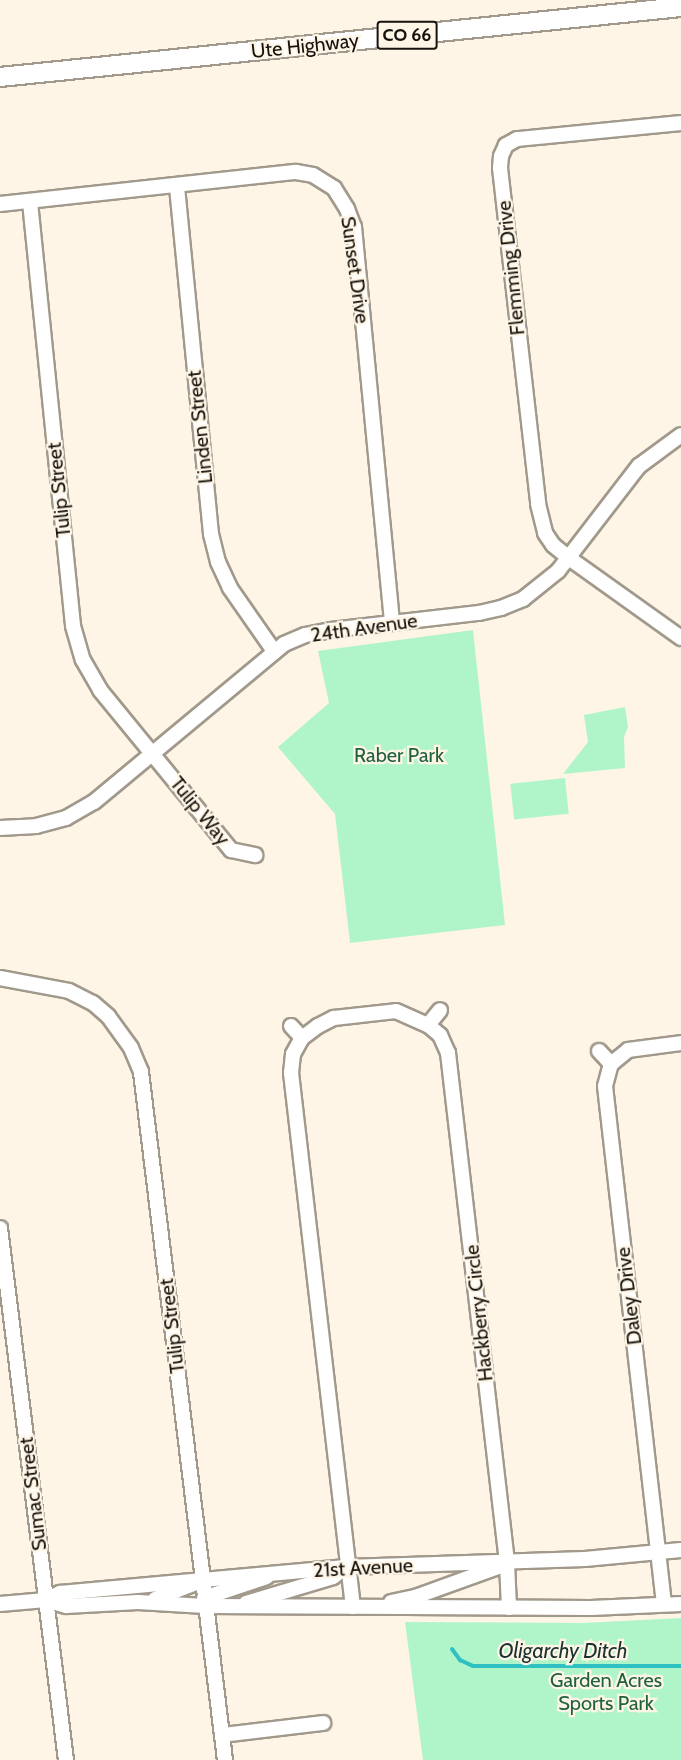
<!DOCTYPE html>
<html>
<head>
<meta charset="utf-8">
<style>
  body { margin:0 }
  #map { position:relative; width:681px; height:1760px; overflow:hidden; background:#fef5e6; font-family:Cabin,sans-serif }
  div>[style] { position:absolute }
  .green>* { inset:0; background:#b0f5ca; transform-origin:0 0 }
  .stream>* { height:4px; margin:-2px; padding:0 2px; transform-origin:2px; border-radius:2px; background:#2fc1c2 }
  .roads { filter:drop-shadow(2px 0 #a1998b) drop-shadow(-2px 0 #a1998b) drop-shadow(0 2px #a1998b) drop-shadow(0 -2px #a1998b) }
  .minor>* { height:14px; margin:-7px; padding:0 7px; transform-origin:7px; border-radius:7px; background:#fff }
  .major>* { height:18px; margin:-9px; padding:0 9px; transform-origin:9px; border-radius:9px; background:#fff }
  span { translate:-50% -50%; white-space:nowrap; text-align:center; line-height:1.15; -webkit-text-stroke:4.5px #fef5e6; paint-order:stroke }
  .shield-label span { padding:2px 4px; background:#fef5e6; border:2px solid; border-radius:4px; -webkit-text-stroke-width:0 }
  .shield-label { font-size:18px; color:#16130e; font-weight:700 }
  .street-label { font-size:20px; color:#16130e }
  .park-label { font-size:20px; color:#1f613f }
  .water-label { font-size:21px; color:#193131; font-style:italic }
</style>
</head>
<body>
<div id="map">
  <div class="green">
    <i style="clip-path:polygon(473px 630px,505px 925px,350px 943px,335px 814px,278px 747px,329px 703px,318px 651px)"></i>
    <i style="clip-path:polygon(625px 707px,628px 727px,624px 737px,625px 768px,563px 774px,588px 742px,584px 715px)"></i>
    <i style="left:565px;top:778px;width:36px;height:55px;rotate:84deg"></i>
    <i style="clip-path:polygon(681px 1618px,681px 1760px,423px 1760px,405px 1622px,582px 1623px)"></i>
  </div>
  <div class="stream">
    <i style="left:452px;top:1649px;width:14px;rotate:54deg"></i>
    <i style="left:460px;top:1660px;width:14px;rotate:25deg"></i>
    <i style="left:473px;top:1666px;width:208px"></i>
  </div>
  <div class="roads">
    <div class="minor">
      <i style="left:681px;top:123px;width:165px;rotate:174.4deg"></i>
      <i style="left:517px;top:139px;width:13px;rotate:151deg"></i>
      <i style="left:506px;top:145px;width:12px;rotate:114deg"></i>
      <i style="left:501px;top:156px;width:12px;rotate:95deg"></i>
      <i style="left:500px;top:168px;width:338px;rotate:83.5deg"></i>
      <i style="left:538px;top:504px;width:30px;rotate:76deg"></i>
      <i style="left:545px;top:533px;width:14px;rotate:56deg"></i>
      <i style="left:553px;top:545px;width:21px;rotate:39deg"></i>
      <i style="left:569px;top:558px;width:138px;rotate:35.5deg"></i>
      <i style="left:177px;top:187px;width:349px;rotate:84.4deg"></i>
      <i style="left:211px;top:534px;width:29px;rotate:76deg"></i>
      <i style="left:218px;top:562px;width:29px;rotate:65deg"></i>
      <i style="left:230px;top:588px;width:77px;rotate:55.1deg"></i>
      <i style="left:30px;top:202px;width:426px;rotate:84.2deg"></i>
      <i style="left:73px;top:626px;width:35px;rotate:74deg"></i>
      <i style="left:83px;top:660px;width:34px;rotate:60deg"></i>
      <i style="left:100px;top:690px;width:207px;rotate:50.7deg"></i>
      <i style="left:231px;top:850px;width:25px;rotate:12deg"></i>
      <i style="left:0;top:204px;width:298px;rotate:-6.2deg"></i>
      <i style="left:296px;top:172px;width:17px;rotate:10deg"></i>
      <i style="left:313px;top:175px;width:25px;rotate:32deg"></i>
      <i style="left:334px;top:188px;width:25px;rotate:58deg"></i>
      <i style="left:347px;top:209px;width:19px;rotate:69deg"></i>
      <i style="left:354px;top:227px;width:398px;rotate:84.5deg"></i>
      <i style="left:0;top:828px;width:36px;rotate:-3deg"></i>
      <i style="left:36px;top:826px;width:31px;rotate:-15deg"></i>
      <i style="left:66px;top:818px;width:32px;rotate:-30deg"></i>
      <i style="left:94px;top:802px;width:247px;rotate:-39.7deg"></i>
      <i style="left:284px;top:644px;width:23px;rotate:-23deg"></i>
      <i style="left:305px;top:635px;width:26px;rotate:-11deg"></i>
      <i style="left:331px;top:630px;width:149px;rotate:-6.6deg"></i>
      <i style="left:479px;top:613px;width:23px;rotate:-13deg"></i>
      <i style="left:501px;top:608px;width:24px;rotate:-22deg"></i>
      <i style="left:523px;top:599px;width:45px;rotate:-38.7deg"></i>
      <i style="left:558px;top:571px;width:133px;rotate:-52.4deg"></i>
      <i style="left:639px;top:466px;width:52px;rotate:-36.4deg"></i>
      <i style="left:0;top:978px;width:70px;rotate:10.7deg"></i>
      <i style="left:69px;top:991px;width:27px;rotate:27deg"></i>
      <i style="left:93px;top:1003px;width:20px;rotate:41deg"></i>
      <i style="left:108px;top:1016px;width:39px;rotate:54deg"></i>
      <i style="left:131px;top:1048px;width:26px;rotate:67deg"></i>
      <i style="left:141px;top:1072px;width:693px;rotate:83.04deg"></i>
      <i style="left:428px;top:1025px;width:19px;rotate:-51deg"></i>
      <i style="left:291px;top:1026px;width:16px;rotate:47deg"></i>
      <i style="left:599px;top:1051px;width:18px;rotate:47deg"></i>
      <i style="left:0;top:1228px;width:536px;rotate:82.93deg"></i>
      <i style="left:204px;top:1598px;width:66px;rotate:-18.4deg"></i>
      <i style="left:155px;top:1599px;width:44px;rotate:-21.3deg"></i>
      <i style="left:46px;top:1600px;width:21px;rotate:17deg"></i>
      <i style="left:66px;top:1606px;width:72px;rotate:-3.2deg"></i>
      <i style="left:138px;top:1602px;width:67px;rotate:3.4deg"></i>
      <i style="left:205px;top:1606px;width:386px;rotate:0.3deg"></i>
      <i style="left:591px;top:1608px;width:90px;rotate:-2.5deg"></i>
      <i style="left:391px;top:1602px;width:25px;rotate:-12deg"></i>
      <i style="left:415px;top:1597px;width:88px;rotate:-19.9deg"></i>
      <i style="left:246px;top:1603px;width:91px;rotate:-16.6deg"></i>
      <i style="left:333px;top:1577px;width:15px;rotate:-37deg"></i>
      <i style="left:0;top:1604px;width:46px;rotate:-5deg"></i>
      <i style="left:46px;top:1600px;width:16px;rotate:-27deg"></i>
      <i style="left:60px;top:1593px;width:287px;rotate:-5.2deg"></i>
      <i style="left:346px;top:1567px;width:239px;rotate:-1.9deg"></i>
      <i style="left:585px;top:1559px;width:96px;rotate:-5.4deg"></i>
      <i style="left:664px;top:1604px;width:521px;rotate:-96.5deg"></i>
      <i style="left:605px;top:1086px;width:23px;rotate:-75deg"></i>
      <i style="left:611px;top:1064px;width:22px;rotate:-39deg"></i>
      <i style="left:628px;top:1050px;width:53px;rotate:-7.5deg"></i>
      <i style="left:353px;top:1607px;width:538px;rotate:-96.62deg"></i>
      <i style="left:291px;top:1073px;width:19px;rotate:-84deg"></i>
      <i style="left:293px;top:1054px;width:18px;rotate:-61deg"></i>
      <i style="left:302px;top:1038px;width:20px;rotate:-37deg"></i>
      <i style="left:318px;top:1026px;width:18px;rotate:-27deg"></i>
      <i style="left:334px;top:1018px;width:62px;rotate:-6.4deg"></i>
      <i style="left:396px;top:1011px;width:35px;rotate:24deg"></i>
      <i style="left:428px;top:1025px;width:16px;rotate:40deg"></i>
      <i style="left:440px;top:1035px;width:20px;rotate:66deg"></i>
      <i style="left:448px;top:1053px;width:512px;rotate:83.39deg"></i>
      <i style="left:507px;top:1562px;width:46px;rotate:87.5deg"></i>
      <i style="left:222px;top:1735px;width:102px;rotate:-6.8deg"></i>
    </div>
    <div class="major">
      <i style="left:0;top:77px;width:685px;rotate:-5.87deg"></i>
    </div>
  </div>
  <div class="shield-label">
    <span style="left:407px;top:35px">CO 66</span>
  </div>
  <div class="street-label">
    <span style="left:305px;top:46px;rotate:-6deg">Ute Highway</span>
    <span style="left:511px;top:268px;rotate:-96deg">Flemming Drive</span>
    <span style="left:355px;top:270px;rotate:82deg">Sunset Drive</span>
    <span style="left:200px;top:427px;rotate:-96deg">Linden Street</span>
    <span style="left:59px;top:490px;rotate:-96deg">Tulip Street</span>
    <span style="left:364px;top:628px;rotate:-8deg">24th Avenue</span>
    <span style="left:200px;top:811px;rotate:51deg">Tulip Way</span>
    <span style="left:629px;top:1296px;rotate:-97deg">Daley Drive</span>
    <span style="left:479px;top:1313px;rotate:-96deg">Hackberry Circle</span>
    <span style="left:172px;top:1326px;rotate:-97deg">Tulip Street</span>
    <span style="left:33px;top:1494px;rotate:-97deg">Sumac Street</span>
    <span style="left:363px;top:1568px;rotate:-3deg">21st Avenue</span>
  </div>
  <div class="park-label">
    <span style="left:399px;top:755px">Raber Park</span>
    <span style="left:606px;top:1692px">Garden Acres<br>Sports Park</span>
  </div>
  <div class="water-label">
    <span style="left:563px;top:1651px">Oligarchy Ditch</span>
  </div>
</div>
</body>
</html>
